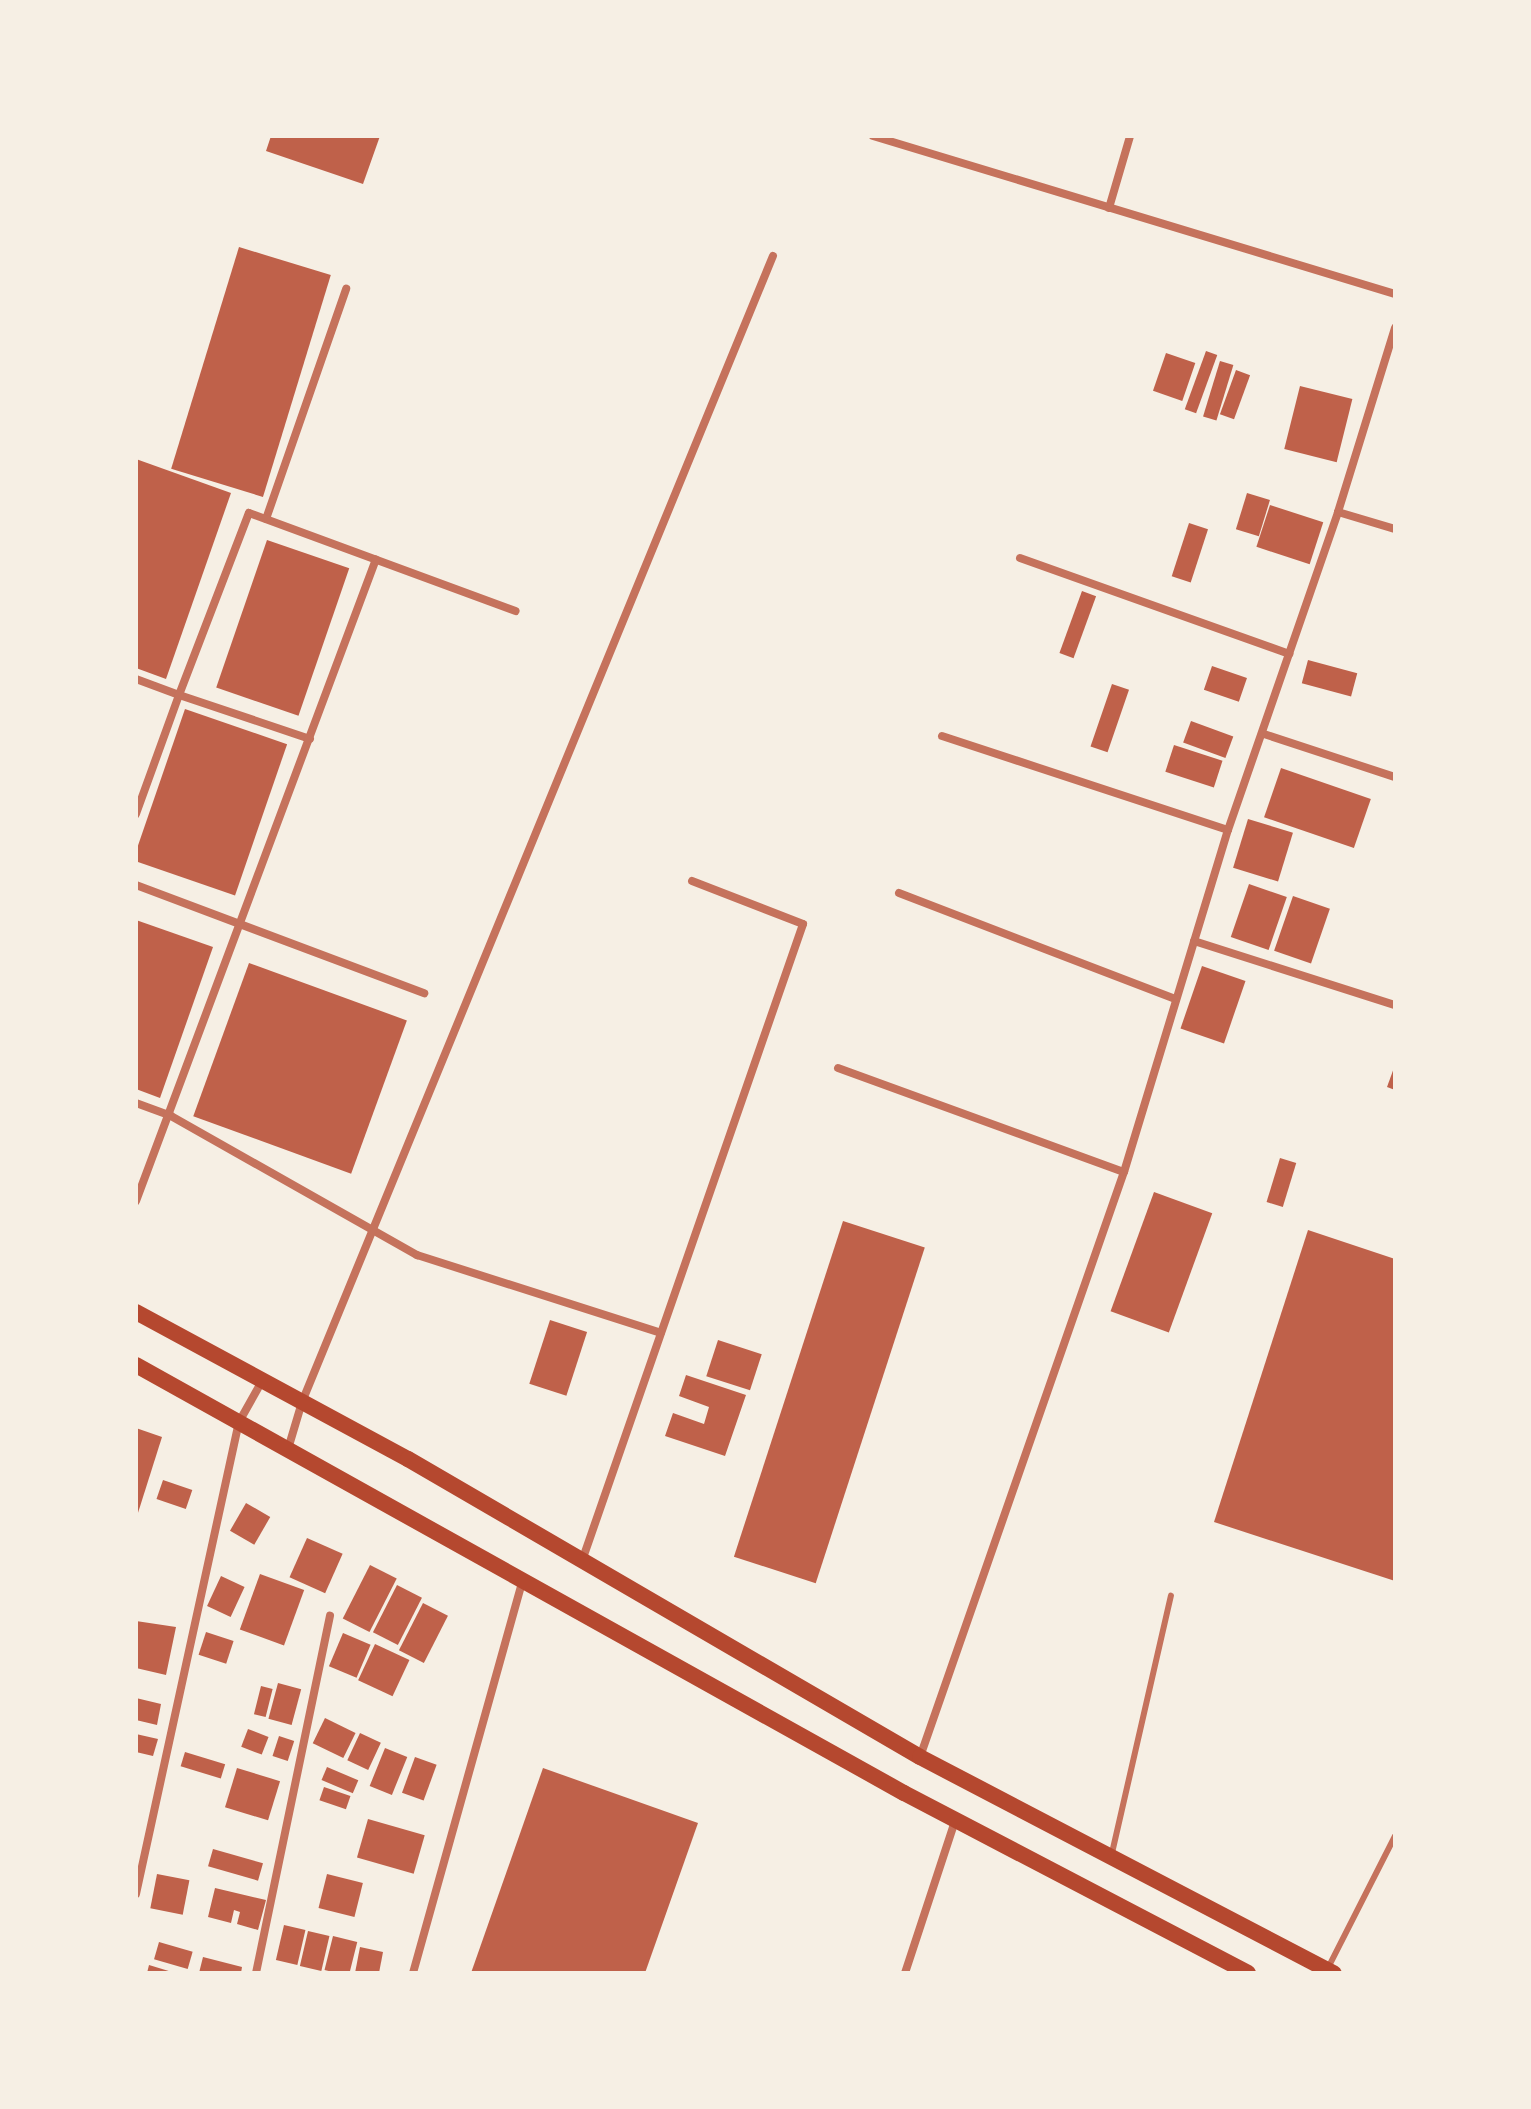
<!DOCTYPE html>
<html>
<head>
<meta charset="utf-8">
<style>
  body { margin:0 }
  #map { position:relative; width:1531px; height:2109px; overflow:hidden; background:#f6efe4; font-family:"Space Grotesk",sans-serif }
  div>[style] { position:absolute }
  .building>* { inset:0; background:#bf614a; transform-origin:0 0 }
  .service>* { height:6px; margin:-3px; padding:0 3px; transform-origin:3px; border-radius:3px; background:#c5725c }
  .minor>* { height:8px; margin:-4px; padding:0 4px; transform-origin:4px; border-radius:4px; background:#c5725c }
  .secondary>* { height:16px; margin:-8px; padding:0 8px; transform-origin:8px; border-radius:8px; background:#b5482f }
  span { translate:-50% -50%; white-space:nowrap; text-align:center; line-height:1.15; -webkit-text-stroke:6px #f6efe4; paint-order:stroke }
  .frame { position:absolute; inset:0; border:138px solid #f6efe4; pointer-events:none }
</style>
</head>
<body>
<div id="map">
  <div class="building">
    <i style="clip-path:polygon(271px 136px,380px 136px,363px 184px,266px 151px)"></i>
    <i style="left:239px;top:247px;width:96px;height:232px;rotate:17deg"></i>
    <i style="left:1206px;top:351px;width:12px;height:62px;rotate:20deg"></i>
    <i style="left:1166px;top:353px;width:31px;height:40px;rotate:19deg"></i>
    <i style="left:1220px;top:361px;width:14px;height:58px;rotate:17deg"></i>
    <i style="left:1236px;top:370px;width:15px;height:47px;rotate:20deg"></i>
    <i style="left:1300px;top:386px;width:54px;height:65px;rotate:14deg"></i>
    <i style="clip-path:polygon(136px 459px,231px 493px,166px 679px,136px 668px)"></i>
    <i style="left:1247px;top:493px;width:24px;height:38px;rotate:17deg"></i>
    <i style="left:1270px;top:505px;width:56px;height:44px;rotate:18deg"></i>
    <i style="left:1189px;top:523px;width:20px;height:56px;rotate:18deg"></i>
    <i style="left:267px;top:540px;width:87px;height:156px;rotate:19deg"></i>
    <i style="left:1082px;top:591px;width:15px;height:66px;rotate:20deg"></i>
    <i style="left:1308px;top:660px;width:51px;height:24px;rotate:15deg"></i>
    <i style="left:1212px;top:666px;width:37px;height:25px;rotate:19deg"></i>
    <i style="left:1112px;top:684px;width:18px;height:66px;rotate:19deg"></i>
    <i style="left:185px;top:709px;width:108px;height:160px;rotate:19deg"></i>
    <i style="left:1191px;top:721px;width:45px;height:23px;rotate:20deg"></i>
    <i style="left:1174px;top:745px;width:51px;height:28px;rotate:18deg"></i>
    <i style="left:1281px;top:768px;width:95px;height:52px;rotate:19deg"></i>
    <i style="left:1248px;top:819px;width:47px;height:51px;rotate:17deg"></i>
    <i style="left:1249px;top:884px;width:40px;height:56px;rotate:19deg"></i>
    <i style="left:1293px;top:896px;width:39px;height:58px;rotate:19deg"></i>
    <i style="clip-path:polygon(136px 920px,213px 947px,160px 1098px,136px 1089px)"></i>
    <i style="left:249px;top:963px;width:168px;height:163px;rotate:20deg"></i>
    <i style="left:1202px;top:966px;width:46px;height:66px;rotate:19deg"></i>
    <i style="clip-path:polygon(1395px 1065px,1395px 1090px,1387px 1087px)"></i>
    <i style="left:1280px;top:1158px;width:17px;height:46px;rotate:17deg"></i>
    <i style="left:1154px;top:1192px;width:62px;height:127px;rotate:20deg"></i>
    <i style="left:843px;top:1221px;width:86px;height:353px;rotate:18deg"></i>
    <i style="clip-path:polygon(1308px 1230px,1395px 1259px,1395px 1581px,1214px 1522px)"></i>
    <i style="left:550px;top:1320px;width:39px;height:67px;rotate:18deg"></i>
    <i style="left:718px;top:1340px;width:46px;height:38px;rotate:18deg"></i>
    <i style="clip-path:polygon(686px 1375px,746px 1395px,725px 1456px,665px 1436px,673px 1413px,704px 1424px,709px 1407px,679px 1396px)"></i>
    <i style="clip-path:polygon(136px 1428px,162px 1437px,137px 1516px,136px 1516px)"></i>
    <i style="left:163px;top:1480px;width:31px;height:20px;rotate:19deg"></i>
    <i style="left:246px;top:1503px;width:28px;height:32px;rotate:30deg"></i>
    <i style="left:307px;top:1538px;width:39px;height:43px;rotate:24deg"></i>
    <i style="left:370px;top:1565px;width:30px;height:60px;rotate:27deg"></i>
    <i style="left:260px;top:1574px;width:47px;height:59px;rotate:20deg"></i>
    <i style="left:221px;top:1576px;width:26px;height:33px;rotate:25deg"></i>
    <i style="left:397px;top:1585px;width:28px;height:53px;rotate:27deg"></i>
    <i style="left:423px;top:1603px;width:28px;height:53px;rotate:27deg"></i>
    <i style="clip-path:polygon(136px 1621px,176px 1627px,166px 1675px,136px 1668px)"></i>
    <i style="left:206px;top:1632px;width:29px;height:24px;rotate:18deg"></i>
    <i style="left:343px;top:1633px;width:30px;height:36px;rotate:23deg"></i>
    <i style="left:375px;top:1644px;width:38px;height:40px;rotate:25deg"></i>
    <i style="left:278px;top:1683px;width:24px;height:37px;rotate:15deg"></i>
    <i style="left:261px;top:1686px;width:12px;height:29px;rotate:14deg"></i>
    <i style="clip-path:polygon(136px 1698px,161px 1704px,157px 1725px,136px 1720px)"></i>
    <i style="left:325px;top:1718px;width:34px;height:28px;rotate:26deg"></i>
    <i style="left:248px;top:1729px;width:22px;height:19px;rotate:21deg"></i>
    <i style="left:360px;top:1733px;width:23px;height:30px;rotate:25deg"></i>
    <i style="clip-path:polygon(136px 1734px,158px 1739px,153px 1756px,136px 1752px)"></i>
    <i style="left:279px;top:1736px;width:16px;height:21px;rotate:18deg"></i>
    <i style="left:385px;top:1748px;width:24px;height:41px;rotate:22deg"></i>
    <i style="left:185px;top:1752px;width:42px;height:15px;rotate:17deg"></i>
    <i style="left:415px;top:1757px;width:23px;height:38px;rotate:20deg"></i>
    <i style="left:327px;top:1767px;width:34px;height:14px;rotate:23deg"></i>
    <i style="left:237px;top:1768px;width:45px;height:41px;rotate:17deg"></i>
    <i style="clip-path:polygon(543px 1768px,698px 1823px,645px 1973px,471px 1973px)"></i>
    <i style="left:324px;top:1787px;width:28px;height:14px;rotate:19deg"></i>
    <i style="left:368px;top:1819px;width:59px;height:40px;rotate:16deg"></i>
    <i style="left:213px;top:1849px;width:52px;height:18px;rotate:16deg"></i>
    <i style="left:157px;top:1874px;width:33px;height:35px;rotate:11deg"></i>
    <i style="left:327px;top:1874px;width:37px;height:35px;rotate:14deg"></i>
    <i style="clip-path:polygon(215px 1888px,266px 1900px,258px 1930px,237px 1924px,240px 1912px,234px 1910px,231px 1923px,208px 1917px)"></i>
    <i style="left:284px;top:1925px;width:22px;height:36px;rotate:13deg"></i>
    <i style="left:308px;top:1931px;width:22px;height:36px;rotate:13deg"></i>
    <i style="left:333px;top:1936px;width:25px;height:35px;rotate:14deg"></i>
    <i style="left:159px;top:1942px;width:35px;height:18px;rotate:16deg"></i>
    <i style="clip-path:polygon(360px 1947px,383px 1952px,379px 1973px,355px 1973px)"></i>
    <i style="clip-path:polygon(203px 1957px,242px 1967px,241px 1973px,199px 1973px)"></i>
    <i style="clip-path:polygon(149px 1965px,172px 1972px,172px 1973px,147px 1973px)"></i>
  </div>
  <div class="service">
    <i style="left:1112px;top:1853px;width:264px;rotate:-77.1deg"></i>
    <i style="left:1329px;top:1966px;width:146px;rotate:-63.1deg"></i>
  </div>
  <div class="minor">
    <i style="left:873px;top:136px;width:545px;rotate:16.84deg"></i>
    <i style="left:1109px;top:208px;width:75px;rotate:-73.7deg"></i>
    <i style="left:1338px;top:512px;width:59px;rotate:16.6deg"></i>
    <i style="left:266px;top:519px;width:244px;rotate:-70.8deg"></i>
    <i style="left:1020px;top:558px;width:286px;rotate:19.6deg"></i>
    <i style="left:136px;top:679px;width:46px;rotate:20.4deg"></i>
    <i style="left:179px;top:695px;width:127px;rotate:109.9deg"></i>
    <i style="left:1264px;top:734px;width:138px;rotate:18.2deg"></i>
    <i style="left:942px;top:736px;width:301px;rotate:18.2deg"></i>
    <i style="left:310px;top:739px;width:138px;rotate:-161.4deg"></i>
    <i style="left:179px;top:695px;width:195px;rotate:-69deg"></i>
    <i style="left:249px;top:513px;width:284px;rotate:20.2deg"></i>
    <i style="left:136px;top:885px;width:308px;rotate:20.6deg"></i>
    <i style="left:899px;top:893px;width:296px;rotate:21deg"></i>
    <i style="left:1194px;top:941px;width:211px;rotate:17.7deg"></i>
    <i style="left:838px;top:1068px;width:304px;rotate:20deg"></i>
    <i style="left:136px;top:1103px;width:37px;rotate:20deg"></i>
    <i style="left:171px;top:1116px;width:283px;rotate:29.5deg"></i>
    <i style="left:417px;top:1255px;width:256px;rotate:17.7deg"></i>
    <i style="left:136px;top:1201px;width:685px;rotate:-69.5deg"></i>
    <i style="left:288px;top:1449px;width:49px;rotate:-73.4deg"></i>
    <i style="left:302px;top:1402px;width:1239px;rotate:-67.66deg"></i>
    <i style="left:583px;top:1558px;width:671px;rotate:-70.86deg"></i>
    <i style="left:803px;top:924px;width:119px;rotate:-158.8deg"></i>
    <i style="left:920px;top:1757px;width:620px;rotate:-70.78deg"></i>
    <i style="left:1124px;top:1172px;width:357px;rotate:-73.1deg"></i>
    <i style="left:1228px;top:830px;width:336px;rotate:-70.9deg"></i>
    <i style="left:1338px;top:512px;width:193px;rotate:-72.8deg"></i>
    <i style="left:136px;top:1894px;width:483px;rotate:-77.7deg"></i>
    <i style="left:239px;top:1422px;width:47px;rotate:-60.7deg"></i>
    <i style="left:256px;top:1973px;width:365px;rotate:-78.3deg"></i>
    <i style="left:413px;top:1973px;width:406px;rotate:-74.4deg"></i>
    <i style="left:905px;top:1973px;width:163px;rotate:-71.8deg"></i>
  </div>
  <div class="secondary">
    <i style="left:136px;top:1312px;width:309px;rotate:28.4deg"></i>
    <i style="left:408px;top:1459px;width:592px;rotate:30.2deg"></i>
    <i style="left:920px;top:1757px;width:467px;rotate:27.6deg"></i>
    <i style="left:136px;top:1365px;width:879px;rotate:29.13deg"></i>
    <i style="left:904px;top:1793px;width:388px;rotate:27.6deg"></i>
  </div>
  <div class="frame"></div>
</div>
</body>
</html>
